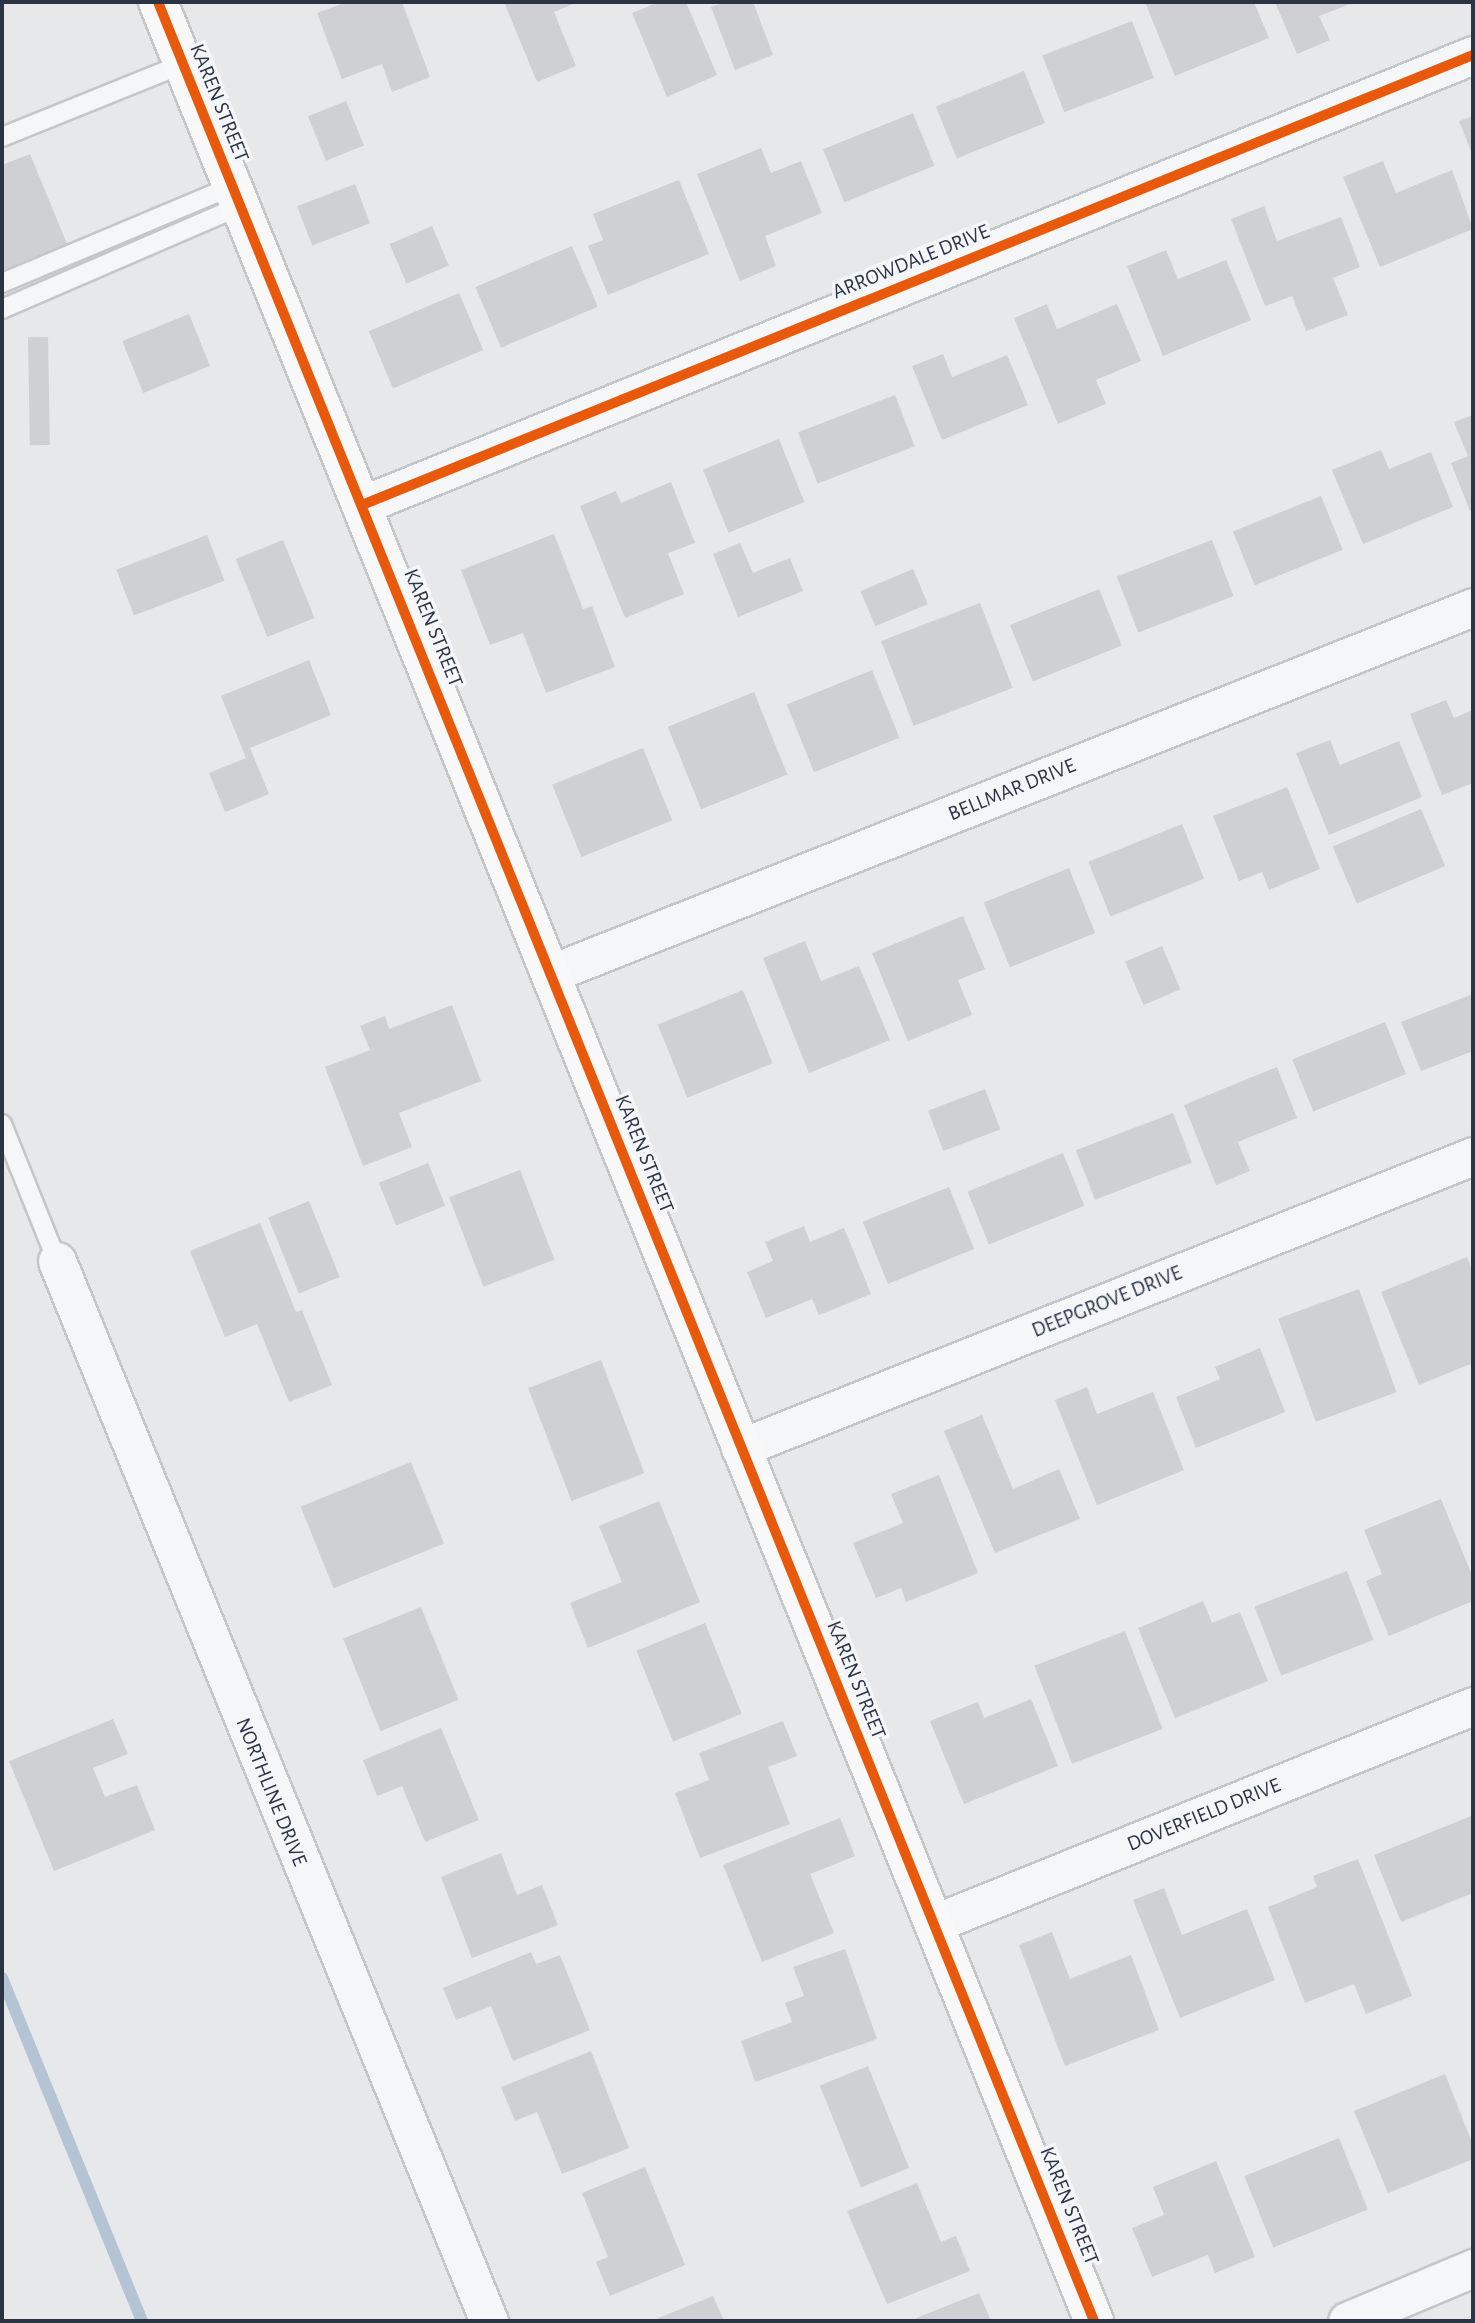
<!DOCTYPE html>
<html>
<head>
<meta charset="utf-8">
<style>
  body { margin:0 }
  #map { position:relative; width:1475px; height:2323px; overflow:hidden; background:#e6e8ea; font-family:"Alegreya Sans",sans-serif }
  div>[style] { position:absolute }
  .stream>* { height:12px; margin:-6px; padding:0 6px; transform-origin:6px; border-radius:6px; background:#b4c4d5 }
  .building>* { inset:0; background:#ced0d3; transform-origin:0 0 }
  .roads { filter:drop-shadow(2px 0 #c4c6c8) drop-shadow(-2px 0 #c4c6c8) drop-shadow(0 2px #c4c6c8) drop-shadow(0 -2px #c4c6c8) }
  .lane>* { height:18px; margin:-9px; padding:0 9px; transform-origin:9px; border-radius:9px; background:#f5f6f7 }
  .street>* { height:37px; margin:-18.5px; padding:0 18.5px; transform-origin:18.5px; border-radius:18.5px; background:#f5f6f7 }
  .secondary>* { height:38px; margin:-19px; padding:0 19px; transform-origin:19px; border-radius:19px; background:#f8f8f8 }
  .cycleway>* { height:10px; margin:-5px; padding:0 5px; transform-origin:5px; border-radius:5px; background:#e8590c }
  span { translate:-50% -50%; white-space:nowrap; text-align:center; line-height:1.15; -webkit-text-stroke:7px #f4f6f9; paint-order:stroke }
  .street-label { font-size:21px; color:#2b3445 }
  .frame { position:absolute; inset:0; border:4px solid #2b3445; pointer-events:none }
</style>
</head>
<body>
<div id="map">
  <div class="stream">
    <i style="left:2px;top:1978px;width:370px;rotate:67.8deg"></i>
  </div>
  <div class="building">
    <i style="clip-path:polygon(347px 2px,402px 2px,430px 77px,392px 92px,382px 64px,342px 79px,317px 13px)"></i>
    <i style="clip-path:polygon(504px 2px,578px 2px,554px 12px,576px 66px,537px 82px)"></i>
    <i style="clip-path:polygon(659px 2px,686px 2px,717px 75px,667px 97px,632px 13px)"></i>
    <i style="clip-path:polygon(725px 2px,753px 2px,773px 55px,735px 70px,711px 7px)"></i>
    <i style="clip-path:polygon(1145px 2px,1254px 2px,1269px 38px,1175px 76px)"></i>
    <i style="clip-path:polygon(1275px 2px,1355px 2px,1319px 16px,1330px 40px,1297px 54px)"></i>
    <i style="left:1132px;top:21px;width:61px;height:96px;rotate:69deg"></i>
    <i style="left:1024px;top:71px;width:56px;height:95px;rotate:68deg"></i>
    <i style="left:346px;top:101px;width:48px;height:41px;rotate:68deg"></i>
    <i style="left:913px;top:113px;width:57px;height:97px;rotate:68deg"></i>
    <i style="clip-path:polygon(1473px 116px,1473px 156px,1459px 121px)"></i>
    <i style="clip-path:polygon(761px 148px,771px 173px,801px 161px,822px 213px,765px 236px,776px 266px,740px 281px,697px 174px)"></i>
    <i style="clip-path:polygon(30px 154px,67px 244px,2px 271px,2px 165px)"></i>
    <i style="clip-path:polygon(1383px 161px,1396px 193px,1452px 170px,1473px 229px,1380px 267px,1343px 177px)"></i>
    <i style="clip-path:polygon(679px 180px,709px 254px,608px 295px,588px 246px,603px 240px,593px 214px)"></i>
    <i style="left:355px;top:184px;width:42px;height:62px;rotate:69deg"></i>
    <i style="clip-path:polygon(1264px 206px,1277px 241px,1341px 217px,1360px 267px,1333px 278px,1348px 315px,1306px 331px,1292px 296px,1265px 306px,1231px 219px)"></i>
    <i style="left:432px;top:226px;width:43px;height:46px;rotate:67deg"></i>
    <i style="left:572px;top:246px;width:66px;height:105px;rotate:67deg"></i>
    <i style="clip-path:polygon(1166px 250px,1178px 279px,1226px 260px,1251px 320px,1163px 356px,1127px 266px)"></i>
    <i style="left:459px;top:293px;width:62px;height:98px;rotate:67deg"></i>
    <i style="clip-path:polygon(1047px 304px,1057px 329px,1117px 304px,1141px 361px,1096px 380px,1106px 404px,1058px 424px,1014px 318px)"></i>
    <i style="left:189px;top:314px;width:56px;height:72px;rotate:68deg"></i>
    <i style="left:48px;top:337px;width:108px;height:20px;rotate:89deg"></i>
    <i style="clip-path:polygon(943px 354px,952px 377px,1007px 355px,1028px 405px,942px 440px,912px 366px)"></i>
    <i style="left:895px;top:395px;width:55px;height:104px;rotate:69deg"></i>
    <i style="clip-path:polygon(1473px 415px,1473px 509px,1470px 511px,1451px 463px,1468px 456px,1454px 422px)"></i>
    <i style="left:779px;top:439px;width:68px;height:82px;rotate:68deg"></i>
    <i style="clip-path:polygon(1381px 450px,1389px 469px,1431px 452px,1453px 507px,1363px 544px,1332px 470px)"></i>
    <i style="clip-path:polygon(671px 482px,695px 543px,668px 553px,684px 594px,625px 618px,580px 506px,616px 491px,621px 503px)"></i>
    <i style="left:1321px;top:496px;width:58px;height:95px;rotate:68deg"></i>
    <i style="clip-path:polygon(554px 534px,583px 609px,592px 606px,615px 667px,546px 693px,523px 633px,490px 645px,461px 570px)"></i>
    <i style="left:207px;top:535px;width:49px;height:97px;rotate:69deg"></i>
    <i style="left:283px;top:540px;width:84px;height:51px;rotate:68deg"></i>
    <i style="left:1212px;top:540px;width:60px;height:102px;rotate:69deg"></i>
    <i style="clip-path:polygon(740px 543px,753px 573px,790px 558px,803px 591px,738px 617px,713px 554px)"></i>
    <i style="left:913px;top:569px;width:38px;height:57px;rotate:67deg"></i>
    <i style="left:1099px;top:589px;width:61px;height:96px;rotate:68deg"></i>
    <i style="left:980px;top:603px;width:91px;height:106px;rotate:69deg"></i>
    <i style="clip-path:polygon(309px 660px,331px 715px,250px 748px,269px 794px,225px 812px,209px 773px,246px 758px,221px 696px)"></i>
    <i style="left:872px;top:670px;width:73px;height:92px;rotate:68deg"></i>
    <i style="left:754px;top:692px;width:89px;height:93px;rotate:68deg"></i>
    <i style="clip-path:polygon(1446px 700px,1454px 718px,1473px 710px,1473px 783px,1442px 795px,1410px 714px)"></i>
    <i style="clip-path:polygon(1330px 740px,1340px 765px,1399px 741px,1422px 797px,1329px 835px,1296px 753px)"></i>
    <i style="left:643px;top:748px;width:78px;height:98px;rotate:68deg"></i>
    <i style="clip-path:polygon(1287px 787px,1320px 869px,1269px 890px,1262px 872px,1239px 881px,1213px 816px)"></i>
    <i style="left:1421px;top:809px;width:62px;height:96px;rotate:67deg"></i>
    <i style="left:1182px;top:824px;width:59px;height:101px;rotate:68deg"></i>
    <i style="left:1069px;top:868px;width:70px;height:92px;rotate:68deg"></i>
    <i style="clip-path:polygon(963px 916px,985px 969px,958px 980px,972px 1015px,908px 1041px,872px 953px)"></i>
    <i style="clip-path:polygon(805px 941px,821px 981px,859px 966px,890px 1040px,809px 1073px,763px 958px)"></i>
    <i style="left:1162px;top:946px;width:47px;height:40px;rotate:67deg"></i>
    <i style="left:743px;top:990px;width:79px;height:92px;rotate:68deg"></i>
    <i style="clip-path:polygon(1473px 994px,1473px 1051px,1421px 1071px,1401px 1022px)"></i>
    <i style="clip-path:polygon(452px 1005px,481px 1081px,399px 1113px,412px 1147px,363px 1166px,325px 1067px,370px 1050px,360px 1026px,385px 1016px,389px 1029px)"></i>
    <i style="left:1385px;top:1022px;width:56px;height:100px;rotate:68deg"></i>
    <i style="clip-path:polygon(1277px 1067px,1297px 1118px,1238px 1142px,1250px 1171px,1216px 1185px,1184px 1105px)"></i>
    <i style="left:985px;top:1089px;width:43px;height:61px;rotate:69deg"></i>
    <i style="left:1173px;top:1113px;width:53px;height:104px;rotate:69deg"></i>
    <i style="left:1063px;top:1153px;width:57px;height:103px;rotate:68deg"></i>
    <i style="left:428px;top:1163px;width:46px;height:53px;rotate:68deg"></i>
    <i style="left:520px;top:1170px;width:96px;height:76px;rotate:69deg"></i>
    <i style="left:949px;top:1187px;width:67px;height:93px;rotate:68deg"></i>
    <i style="left:309px;top:1201px;width:82px;height:44px;rotate:68deg"></i>
    <i style="clip-path:polygon(260px 1223px,296px 1312px,302px 1310px,332px 1385px,289px 1402px,257px 1324px,225px 1337px,190px 1251px)"></i>
    <i style="clip-path:polygon(804px 1226px,810px 1242px,844px 1228px,871px 1294px,819px 1315px,812px 1299px,766px 1318px,747px 1272px,773px 1261px,765px 1242px)"></i>
    <i style="clip-path:polygon(1467px 1257px,1473px 1272px,1473px 1363px,1419px 1385px,1381px 1292px)"></i>
    <i style="left:1359px;top:1289px;width:110px;height:86px;rotate:70deg"></i>
    <i style="clip-path:polygon(1260px 1348px,1285px 1412px,1196px 1448px,1176px 1397px,1220px 1379px,1215px 1367px)"></i>
    <i style="left:601px;top:1360px;width:121px;height:78px;rotate:69deg"></i>
    <i style="clip-path:polygon(1087px 1387px,1097px 1414px,1153px 1392px,1184px 1470px,1097px 1505px,1055px 1400px)"></i>
    <i style="clip-path:polygon(982px 1415px,1013px 1489px,1059px 1469px,1080px 1519px,995px 1553px,944px 1431px)"></i>
    <i style="left:411px;top:1462px;width:88px;height:119px;rotate:68deg"></i>
    <i style="clip-path:polygon(939px 1475px,978px 1573px,906px 1602px,901px 1588px,876px 1598px,853px 1543px,903px 1523px,891px 1494px)"></i>
    <i style="clip-path:polygon(1441px 1499px,1473px 1578px,1473px 1601px,1389px 1636px,1366px 1581px,1382px 1574px,1364px 1530px)"></i>
    <i style="clip-path:polygon(659px 1501px,700px 1602px,588px 1648px,570px 1603px,622px 1582px,599px 1526px)"></i>
    <i style="left:1347px;top:1571px;width:74px;height:99px;rotate:69deg"></i>
    <i style="clip-path:polygon(1203px 1601px,1212px 1623px,1240px 1612px,1268px 1681px,1175px 1718px,1138px 1628px)"></i>
    <i style="left:421px;top:1607px;width:100px;height:84px;rotate:68deg"></i>
    <i style="left:705px;top:1623px;width:98px;height:74px;rotate:68deg"></i>
    <i style="left:1125px;top:1631px;width:105px;height:97px;rotate:69deg"></i>
    <i style="clip-path:polygon(1031px 1699px,1058px 1766px,964px 1804px,930px 1721px,978px 1702px,984px 1718px)"></i>
    <i style="clip-path:polygon(113px 1719px,128px 1754px,93px 1768px,105px 1797px,137px 1785px,155px 1830px,54px 1871px,9px 1761px)"></i>
    <i style="clip-path:polygon(783px 1721px,797px 1756px,768px 1767px,790px 1824px,700px 1858px,675px 1793px,709px 1780px,699px 1753px)"></i>
    <i style="clip-path:polygon(441px 1728px,479px 1820px,425px 1842px,402px 1786px,377px 1796px,363px 1760px)"></i>
    <i style="clip-path:polygon(1471px 1816px,1473px 1893px,1401px 1922px,1374px 1855px)"></i>
    <i style="clip-path:polygon(840px 1818px,855px 1856px,810px 1874px,834px 1933px,762px 1962px,723px 1865px)"></i>
    <i style="clip-path:polygon(501px 1853px,517px 1895px,542px 1885px,558px 1925px,472px 1958px,441px 1877px)"></i>
    <i style="clip-path:polygon(1358px 1859px,1412px 1996px,1366px 2014px,1354px 1984px,1305px 2003px,1268px 1907px,1317px 1887px,1313px 1876px)"></i>
    <i style="clip-path:polygon(1164px 1888px,1182px 1935px,1247px 1909px,1275px 1980px,1180px 2018px,1133px 1900px)"></i>
    <i style="clip-path:polygon(1052px 1932px,1070px 1979px,1131px 1955px,1159px 2030px,1065px 2066px,1019px 1945px)"></i>
    <i style="clip-path:polygon(845px 1949px,877px 2039px,755px 2082px,741px 2041px,792px 2022px,785px 2003px,804px 1996px,793px 1967px)"></i>
    <i style="clip-path:polygon(531px 1952px,536px 1964px,560px 1955px,590px 2030px,513px 2061px,491px 2006px,456px 2020px,443px 1988px)"></i>
    <i style="clip-path:polygon(591px 2051px,629px 2148px,562px 2174px,537px 2112px,515px 2121px,501px 2087px)"></i>
    <i style="left:868px;top:2066px;width:110px;height:52px;rotate:68deg"></i>
    <i style="clip-path:polygon(1445px 2074px,1473px 2145px,1473px 2159px,1388px 2193px,1354px 2111px)"></i>
    <i style="left:1339px;top:2138px;width:77px;height:102px;rotate:68deg"></i>
    <i style="clip-path:polygon(1216px 2161px,1255px 2257px,1215px 2273px,1208px 2255px,1152px 2277px,1132px 2228px,1164px 2215px,1153px 2187px)"></i>
    <i style="clip-path:polygon(645px 2167px,685px 2265px,610px 2296px,596px 2262px,608px 2257px,582px 2193px)"></i>
    <i style="clip-path:polygon(917px 2183px,941px 2242px,956px 2236px,970px 2271px,887px 2304px,847px 2211px)"></i>
    <i style="clip-path:polygon(979px 2293px,991px 2321px,917px 2321px,916px 2318px)"></i>
    <i style="clip-path:polygon(713px 2296px,724px 2321px,651px 2321px)"></i>
  </div>
  <div class="roads">
    <div class="lane">
      <i style="left:2px;top:137px;width:195px;rotate:-22deg"></i>
      <i style="left:2px;top:283px;width:251px;rotate:-22.8deg"></i>
      <i style="left:2px;top:309px;width:259px;rotate:-23.4deg"></i>
      <i style="left:2px;top:1124px;width:148px;rotate:68.1deg"></i>
    </div>
    <div class="street">
      <i style="left:362px;top:505px;width:1199px;rotate:-22.05deg"></i>
      <i style="left:552px;top:973px;width:991px;rotate:-21.67deg"></i>
      <i style="left:57px;top:1261px;width:1145px;rotate:67.83deg"></i>
      <i style="left:740px;top:1448px;width:789px;rotate:-21.72deg"></i>
      <i style="left:935px;top:1923px;width:580px;rotate:-21.97deg"></i>
      <i style="left:1347px;top:2321px;width:137px;rotate:-22.8deg"></i>
    </div>
    <div class="secondary">
      <i style="left:158px;top:2px;width:2501px;rotate:68.02deg"></i>
    </div>
  </div>
  <div class="cycleway">
    <i style="left:158px;top:2px;width:2501px;rotate:68.02deg"></i>
    <i style="left:362px;top:505px;width:1199px;rotate:-22.05deg"></i>
  </div>
  <div class="street-label">
    <span style="left:219px;top:103px;rotate:68deg">KAREN STREET</span>
    <span style="left:911px;top:262px;rotate:-22deg">ARROWDALE DRIVE</span>
    <span style="left:433px;top:628px;rotate:68deg">KAREN STREET</span>
    <span style="left:1012px;top:790px;rotate:-22deg">BELLMAR DRIVE</span>
    <span style="left:644px;top:1154px;rotate:68deg">KAREN STREET</span>
    <span style="left:1107px;top:1302px;rotate:-22deg">DEEPGROVE DRIVE</span>
    <span style="left:856px;top:1680px;rotate:68deg">KAREN STREET</span>
    <span style="left:271px;top:1792px;rotate:68deg">NORTHLINE DRIVE</span>
    <span style="left:1204px;top:1815px;rotate:-22deg">DOVERFIELD DRIVE</span>
    <span style="left:1069px;top:2206px;rotate:68deg">KAREN STREET</span>
  </div>
  <div class="frame"></div>
</div>
</body>
</html>
